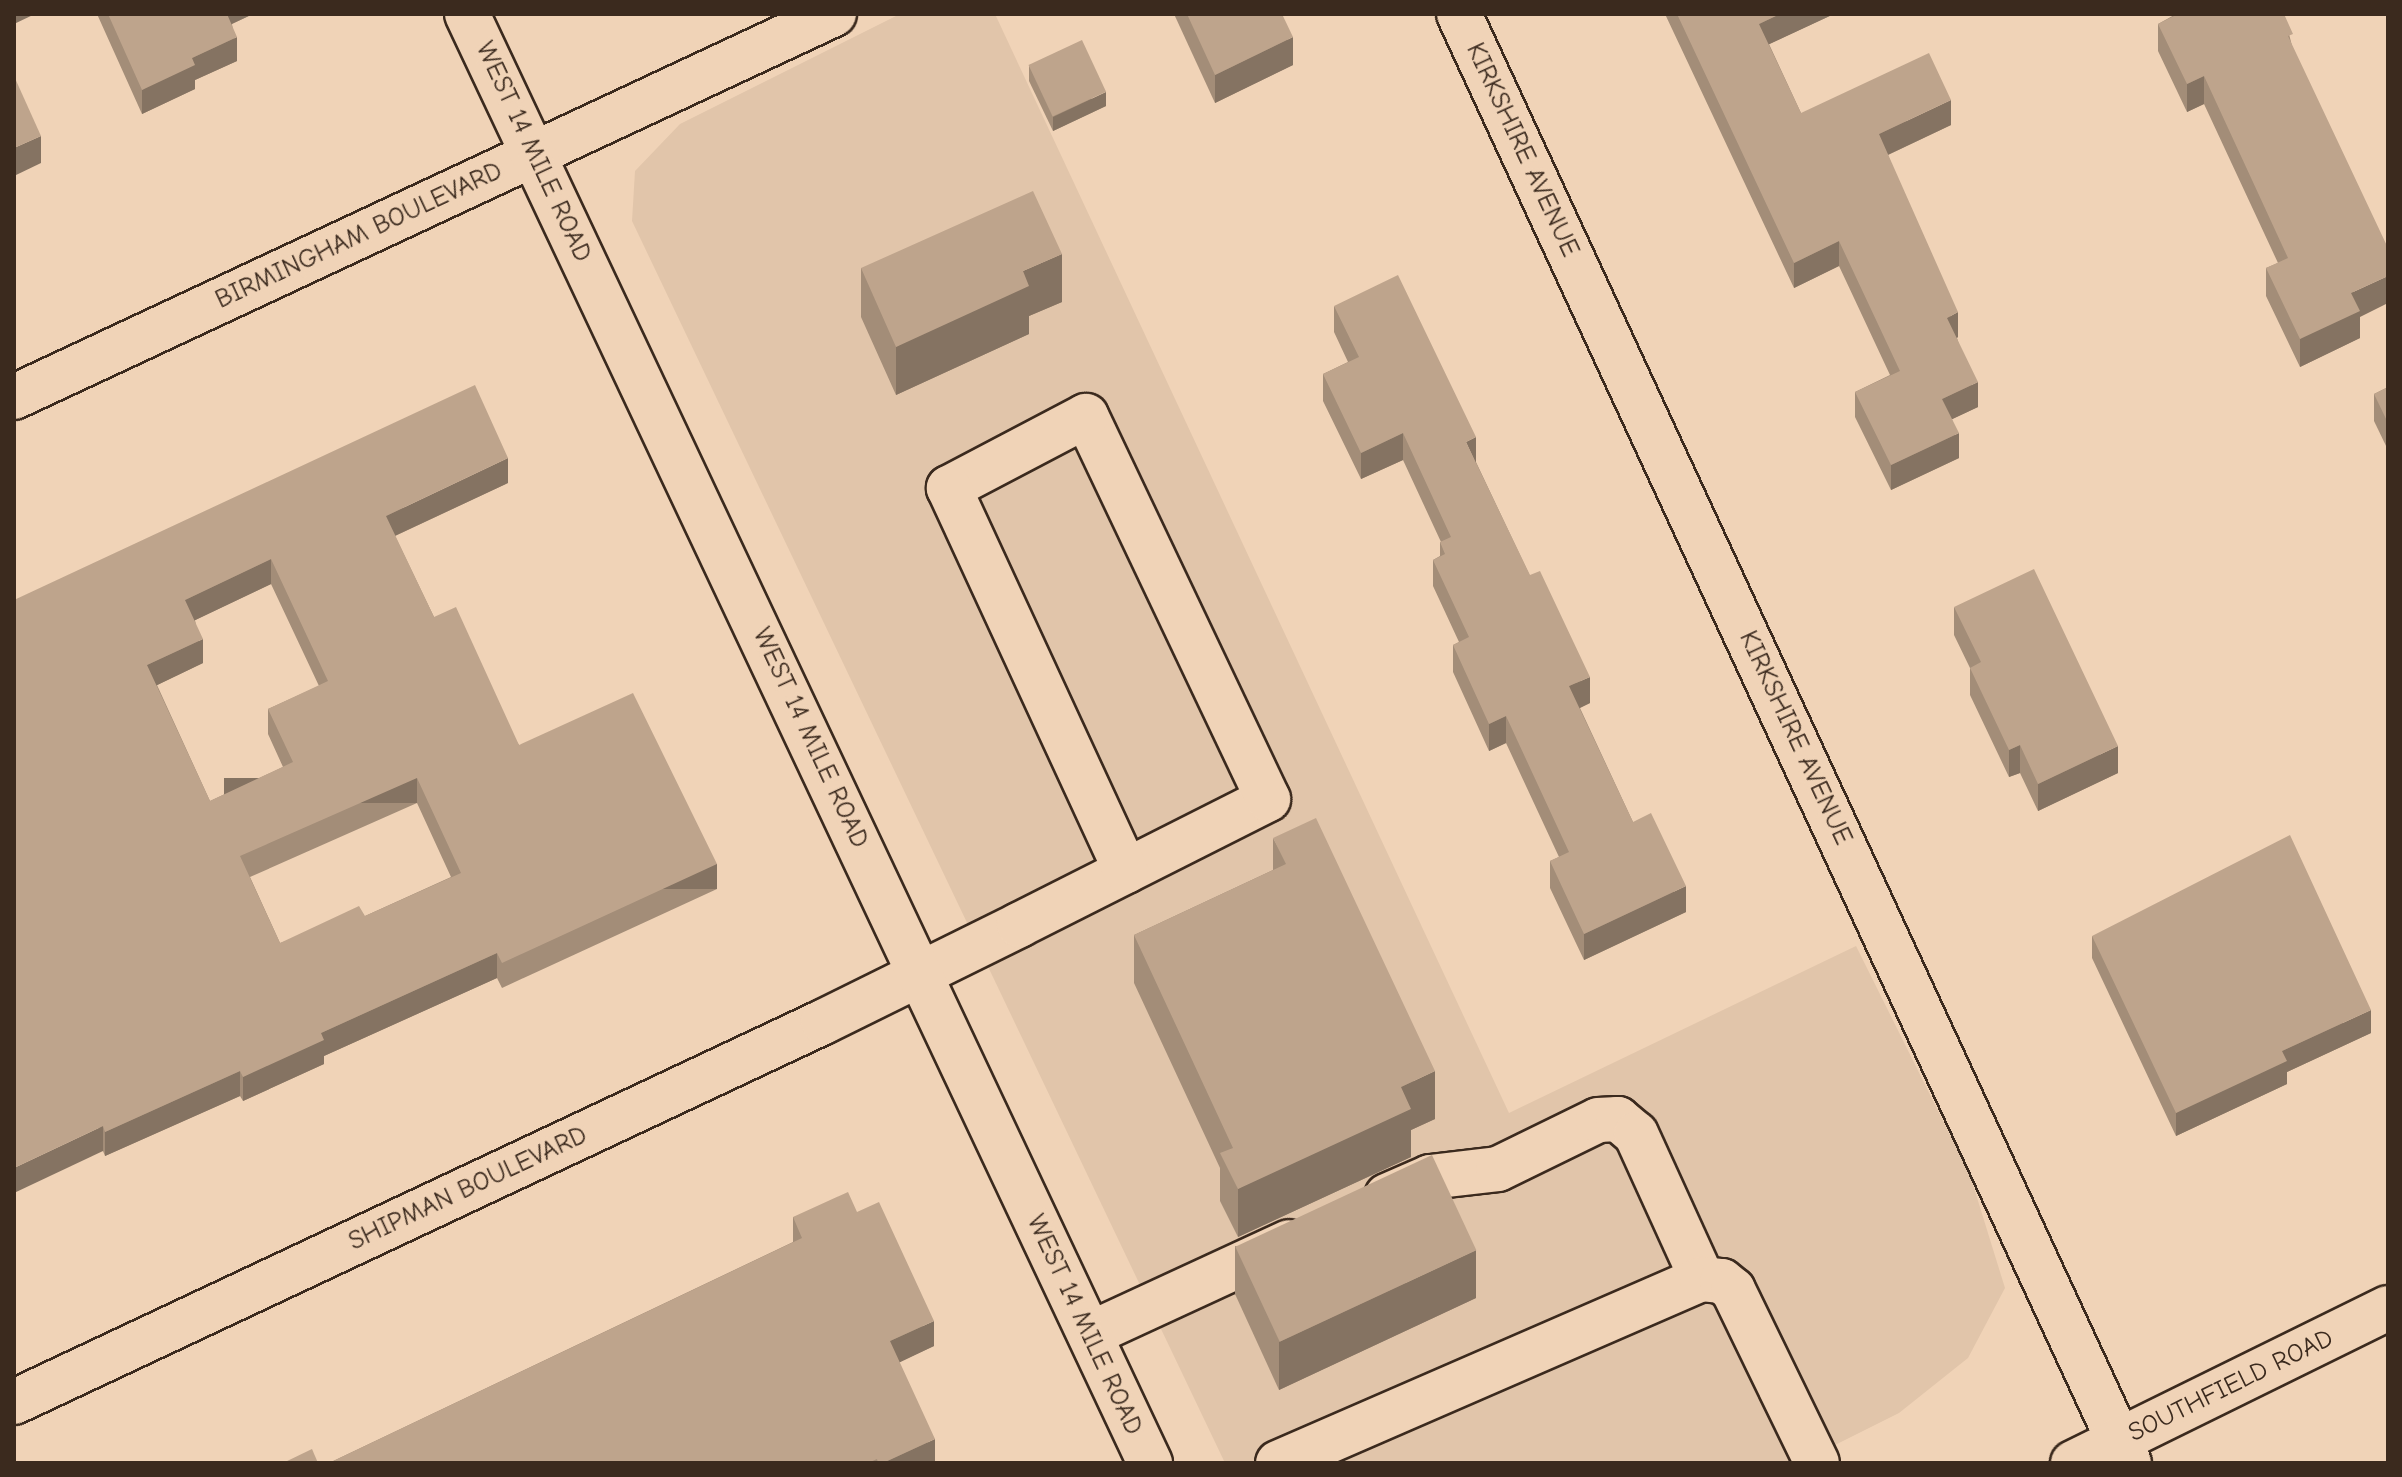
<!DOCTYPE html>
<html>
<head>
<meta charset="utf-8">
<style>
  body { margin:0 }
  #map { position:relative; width:2402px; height:1477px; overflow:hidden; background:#f0d3b7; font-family:"Comic Neue",sans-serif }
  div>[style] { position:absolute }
  .built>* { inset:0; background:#e1c5aa }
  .roads { filter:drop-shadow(2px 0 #3b2a1e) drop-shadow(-2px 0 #3b2a1e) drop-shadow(0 2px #3b2a1e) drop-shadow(0 -2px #3b2a1e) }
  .minor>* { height:44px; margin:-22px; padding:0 22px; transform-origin:22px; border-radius:22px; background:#f0d3b7 }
  .major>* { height:44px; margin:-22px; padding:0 22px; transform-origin:22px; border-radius:22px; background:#f0d3b7 }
  .wall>* { inset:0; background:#a38d78 }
  .shaded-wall>* { inset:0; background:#857362; transform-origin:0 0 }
  .building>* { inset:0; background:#bea48c; transform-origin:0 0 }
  span { translate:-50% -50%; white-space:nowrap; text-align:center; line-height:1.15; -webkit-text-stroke:8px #f0d3b7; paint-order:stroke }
  .street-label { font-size:26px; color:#3b2a1e }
  .frame { position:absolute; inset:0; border:16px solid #3b2a1e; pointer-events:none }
</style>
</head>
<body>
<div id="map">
  <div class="built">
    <i style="clip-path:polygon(900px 14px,995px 14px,1509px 1113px,1856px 946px,1970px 1175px,2005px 1288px,1968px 1358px,1899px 1413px,1799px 1463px,1225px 1463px,632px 221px,635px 171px,680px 124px)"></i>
  </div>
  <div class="roads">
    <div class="minor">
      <i style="left:1459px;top:14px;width:1596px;rotate:65.18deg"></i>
      <i style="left:14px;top:397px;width:905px;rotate:-25.04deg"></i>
      <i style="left:1387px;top:1196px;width:47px;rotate:-23.8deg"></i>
      <i style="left:1430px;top:1177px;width:68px;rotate:-6.7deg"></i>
      <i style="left:1498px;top:1169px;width:111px;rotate:-26.1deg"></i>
      <i style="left:1598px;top:1120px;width:20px;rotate:-3deg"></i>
      <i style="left:1618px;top:1119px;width:23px;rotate:40deg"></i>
      <i style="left:1636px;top:1134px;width:159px;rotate:65.5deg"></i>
      <i style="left:1090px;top:1334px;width:219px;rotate:-24.8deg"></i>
      <i style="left:14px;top:1402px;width:894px;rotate:-25.16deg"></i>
      <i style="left:823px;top:1022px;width:219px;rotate:-26.3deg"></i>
      <i style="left:1019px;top:925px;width:279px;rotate:-26.8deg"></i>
      <i style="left:1268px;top:799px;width:424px;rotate:-115.4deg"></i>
      <i style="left:1086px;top:416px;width:155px;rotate:152.3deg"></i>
      <i style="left:949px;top:488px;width:422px;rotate:65.2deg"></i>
      <i style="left:1278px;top:1463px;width:462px;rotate:-23.5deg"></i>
      <i style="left:1702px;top:1279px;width:20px;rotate:6deg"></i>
      <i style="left:1722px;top:1281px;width:14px;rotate:39deg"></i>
      <i style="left:1733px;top:1290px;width:192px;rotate:64.1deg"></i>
    </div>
    <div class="major">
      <i style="left:467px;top:14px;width:1602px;rotate:64.76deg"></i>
      <i style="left:2073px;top:1463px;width:351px;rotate:-26.2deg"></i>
    </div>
  </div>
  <div class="wall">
    <i style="clip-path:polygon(97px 14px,253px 14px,232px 24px,237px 61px,195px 80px,195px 89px,142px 114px)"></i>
    <i style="clip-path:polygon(1174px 14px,1282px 14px,1293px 65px,1215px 103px)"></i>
    <i style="clip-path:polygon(1665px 14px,1834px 14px,1769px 44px,1801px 113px,1951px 125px,1888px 155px,1958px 337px,1957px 338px,1978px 407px,1952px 419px,1959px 458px,1891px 490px,1855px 417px,1855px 392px,1890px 375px,1839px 266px,1794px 288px)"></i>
    <i style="clip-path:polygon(2176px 14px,2284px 14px,2360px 317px,2360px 338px,2300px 367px,2266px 296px,2266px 268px,2278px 263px,2204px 104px,2187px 112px,2158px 51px,2158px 24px)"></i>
    <i style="clip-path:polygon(1029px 66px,1106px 106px,1053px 131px,1029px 81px)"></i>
    <i style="clip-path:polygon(861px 268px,1062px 302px,1029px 316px,1029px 334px,896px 395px,861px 317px)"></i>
    <i style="clip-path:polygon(1334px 306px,1476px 462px,1590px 703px,1580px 708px,1633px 822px,1686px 912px,1584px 960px,1550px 888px,1550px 861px,1559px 857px,1506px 743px,1489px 751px,1453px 672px,1453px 645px,1459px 642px,1433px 586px,1433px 560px,1440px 556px,1440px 542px,1441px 542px,1403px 460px,1361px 479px,1323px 401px,1323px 374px,1348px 362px,1334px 332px)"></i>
    <i style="clip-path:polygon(2388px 387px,2388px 450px,2374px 421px,2374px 394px)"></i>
    <i style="clip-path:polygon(evenodd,508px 483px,395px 536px,434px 617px,519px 745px,717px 889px,502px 988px,497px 978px,324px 1056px,324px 1064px,243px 1101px,240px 1096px,105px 1156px,103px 1151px,14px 600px,508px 483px,271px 584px,319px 686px,268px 709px,268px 734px,283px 767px,210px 801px,157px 685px,203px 663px,195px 620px,271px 584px,508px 483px,417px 803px,451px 877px,365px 916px,280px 943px,250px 877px,417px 803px)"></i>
    <i style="clip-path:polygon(1954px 607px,2118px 773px,2038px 811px,2020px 773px,2009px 777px,1970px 695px,1970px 668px,1954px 635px)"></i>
    <i style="clip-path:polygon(1273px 838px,1435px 1119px,1411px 1130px,1411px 1157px,1238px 1237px,1220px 1201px,1220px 1168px,1134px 983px,1134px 935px,1273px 870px)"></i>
    <i style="clip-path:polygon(2092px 936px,2371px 1033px,2287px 1072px,2287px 1084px,2176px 1136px,2092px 958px)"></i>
    <i style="clip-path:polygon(857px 1212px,934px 1346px,899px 1362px,935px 1463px,329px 1463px,793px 1242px,793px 1217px)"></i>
    <i style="clip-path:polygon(1235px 1246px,1476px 1298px,1279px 1390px,1235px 1294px)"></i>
  </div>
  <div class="shaded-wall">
    <i style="clip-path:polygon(14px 14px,35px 14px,14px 24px)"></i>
    <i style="clip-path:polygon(223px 14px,253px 14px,223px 28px)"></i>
    <i style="clip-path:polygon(1780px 14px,1834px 14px,1759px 49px,1759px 24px)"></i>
    <i style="clip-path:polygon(237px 37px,237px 61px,195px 80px,195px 89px,142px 114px,142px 90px,192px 58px)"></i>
    <i style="clip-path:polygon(1293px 37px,1293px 65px,1215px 103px,1215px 75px)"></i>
    <i style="clip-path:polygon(2204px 76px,2204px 104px,2187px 112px,2187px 84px)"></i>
    <i style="clip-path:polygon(1106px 92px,1106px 106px,1053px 131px,1053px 117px)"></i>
    <i style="clip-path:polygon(1951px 100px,1951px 125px,1879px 159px,1879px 134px)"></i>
    <i style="clip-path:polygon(41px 136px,41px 163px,14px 176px,14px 148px)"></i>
    <i style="clip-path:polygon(1839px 241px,1839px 266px,1794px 288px,1794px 263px)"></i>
    <i style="clip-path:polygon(1062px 254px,1062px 302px,1029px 316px,1029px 334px,896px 395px,896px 347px,1023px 271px)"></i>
    <i style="clip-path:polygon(2388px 276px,2388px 303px,2360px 317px,2360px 338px,2300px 367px,2300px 339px,2351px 293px)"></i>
    <i style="clip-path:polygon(1958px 312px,1958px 337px,1947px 343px,1947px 318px)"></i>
    <i style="clip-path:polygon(1978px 382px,1978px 407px,1942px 424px,1942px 399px)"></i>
    <i style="clip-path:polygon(1403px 433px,1403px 460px,1361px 479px,1361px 453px)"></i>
    <i style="clip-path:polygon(1959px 433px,1959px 458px,1891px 490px,1891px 465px)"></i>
    <i style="clip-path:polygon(1476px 437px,1476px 464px,1466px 442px)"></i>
    <i style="clip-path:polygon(508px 458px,508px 483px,386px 540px,386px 516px)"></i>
    <i style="clip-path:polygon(271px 559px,271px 584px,185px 625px,185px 600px)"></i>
    <i style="clip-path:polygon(203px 639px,203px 663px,147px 690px,147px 665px)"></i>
    <i style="clip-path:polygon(1590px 677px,1590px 703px,1569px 713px,1569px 686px)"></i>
    <i style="clip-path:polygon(1506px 716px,1506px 743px,1489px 751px,1489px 724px)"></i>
    <i style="clip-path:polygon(2020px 745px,2020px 773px,2009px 777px,2009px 750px)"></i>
    <i style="clip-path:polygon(2118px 746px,2118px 773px,2038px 811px,2038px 784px)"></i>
    <i style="left:417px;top:778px;width:25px;height:193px;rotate:90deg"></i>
    <i style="left:717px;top:864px;width:25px;height:237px;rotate:90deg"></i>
    <i style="clip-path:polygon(1686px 886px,1686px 912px,1584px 960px,1584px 934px)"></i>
    <i style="clip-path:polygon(497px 953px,497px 978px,324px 1056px,324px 1064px,243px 1101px,243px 1077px,321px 1033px)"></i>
    <i style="clip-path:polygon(2371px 1010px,2371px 1033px,2287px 1072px,2287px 1084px,2176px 1136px,2176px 1113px,2282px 1051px)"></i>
    <i style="clip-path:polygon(240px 1071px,240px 1096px,105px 1156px,105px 1132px)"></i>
    <i style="clip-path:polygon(1435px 1071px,1435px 1119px,1411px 1130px,1411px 1157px,1238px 1237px,1238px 1189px,1401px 1087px)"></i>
    <i style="clip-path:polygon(103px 1126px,103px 1151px,14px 1193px,14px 1168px)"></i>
    <i style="clip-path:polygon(1476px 1250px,1476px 1298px,1279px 1390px,1279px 1342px)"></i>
    <i style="clip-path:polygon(934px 1321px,934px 1346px,890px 1367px,890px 1341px)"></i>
    <i style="clip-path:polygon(935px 1439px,935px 1463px,883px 1463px)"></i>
  </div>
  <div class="building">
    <i style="clip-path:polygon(108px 14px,227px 14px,237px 37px,192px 58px,195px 65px,142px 90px)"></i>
    <i style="clip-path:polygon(1187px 14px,1282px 14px,1293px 37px,1215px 75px)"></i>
    <i style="clip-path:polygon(1677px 14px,1780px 14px,1759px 24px,1801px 113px,1929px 53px,1951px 100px,1879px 134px,1958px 312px,1947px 318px,1978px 382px,1942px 399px,1959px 433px,1891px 465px,1855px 392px,1900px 371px,1839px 241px,1794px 263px)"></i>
    <i style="clip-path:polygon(2178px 14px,2284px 14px,2293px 34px,2288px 36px,2388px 248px,2388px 276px,2351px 293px,2360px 311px,2300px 339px,2266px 268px,2288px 258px,2204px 76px,2187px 84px,2158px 24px)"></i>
    <i style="left:1082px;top:40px;width:57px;height:59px;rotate:65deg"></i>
    <i style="clip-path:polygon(14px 76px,41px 136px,14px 148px)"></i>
    <i style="clip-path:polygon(1033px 191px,1062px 254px,1023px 271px,1029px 286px,896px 347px,861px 268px)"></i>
    <i style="clip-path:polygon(1398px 275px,1476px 437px,1466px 442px,1530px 575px,1540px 571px,1590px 677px,1569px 686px,1633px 822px,1651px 813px,1686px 886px,1584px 934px,1550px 861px,1569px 852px,1506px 716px,1489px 724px,1453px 645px,1469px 637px,1433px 560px,1445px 554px,1440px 542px,1451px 537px,1403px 433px,1361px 453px,1323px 374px,1359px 357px,1334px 306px)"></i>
    <i style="clip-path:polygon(evenodd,475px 385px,508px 458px,386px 516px,434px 617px,456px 607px,519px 745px,633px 693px,717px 864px,502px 963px,497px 953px,321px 1033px,324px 1040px,243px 1077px,240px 1071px,105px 1132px,103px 1126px,14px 1168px,14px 600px,475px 385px,271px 559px,328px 681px,268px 709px,293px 762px,210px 801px,147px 665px,203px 639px,185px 600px,271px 559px,475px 385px,417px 778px,461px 873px,365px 916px,359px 906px,280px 943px,240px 856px,417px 778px)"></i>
    <i style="clip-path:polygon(2388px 387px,2388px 423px,2374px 394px)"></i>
    <i style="clip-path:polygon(2034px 569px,2118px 746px,2038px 784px,2020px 745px,2009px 750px,1970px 668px,1981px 662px,1954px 607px)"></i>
    <i style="clip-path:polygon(1316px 818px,1435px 1071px,1401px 1087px,1411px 1109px,1238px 1189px,1220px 1153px,1233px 1148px,1134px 935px,1286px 864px,1273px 838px)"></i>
    <i style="clip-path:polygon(2290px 835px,2371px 1010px,2282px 1051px,2287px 1061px,2176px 1113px,2092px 936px)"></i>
    <i style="left:1432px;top:1155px;width:105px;height:217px;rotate:65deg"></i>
    <i style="clip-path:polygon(848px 1192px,857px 1212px,879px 1202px,934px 1321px,890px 1341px,935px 1439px,883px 1463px,878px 1463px,877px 1459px,868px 1463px,329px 1463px,802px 1238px,793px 1217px)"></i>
    <i style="clip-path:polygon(312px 1449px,318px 1463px,283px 1463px)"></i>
  </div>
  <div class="street-label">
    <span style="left:1522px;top:150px;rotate:65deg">KIRKSHIRE AVENUE</span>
    <span style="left:533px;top:152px;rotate:65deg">WEST 14 MILE ROAD</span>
    <span style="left:359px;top:236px;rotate:-25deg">BIRMINGHAM BOULEVARD</span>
    <span style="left:810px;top:738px;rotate:65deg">WEST 14 MILE ROAD</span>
    <span style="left:1795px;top:738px;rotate:65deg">KIRKSHIRE AVENUE</span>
    <span style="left:468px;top:1189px;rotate:-25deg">SHIPMAN BOULEVARD</span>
    <span style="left:1084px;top:1325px;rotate:65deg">WEST 14 MILE ROAD</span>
    <span style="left:2231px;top:1386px;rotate:-26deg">SOUTHFIELD ROAD</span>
  </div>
  <div class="frame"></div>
</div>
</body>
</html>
